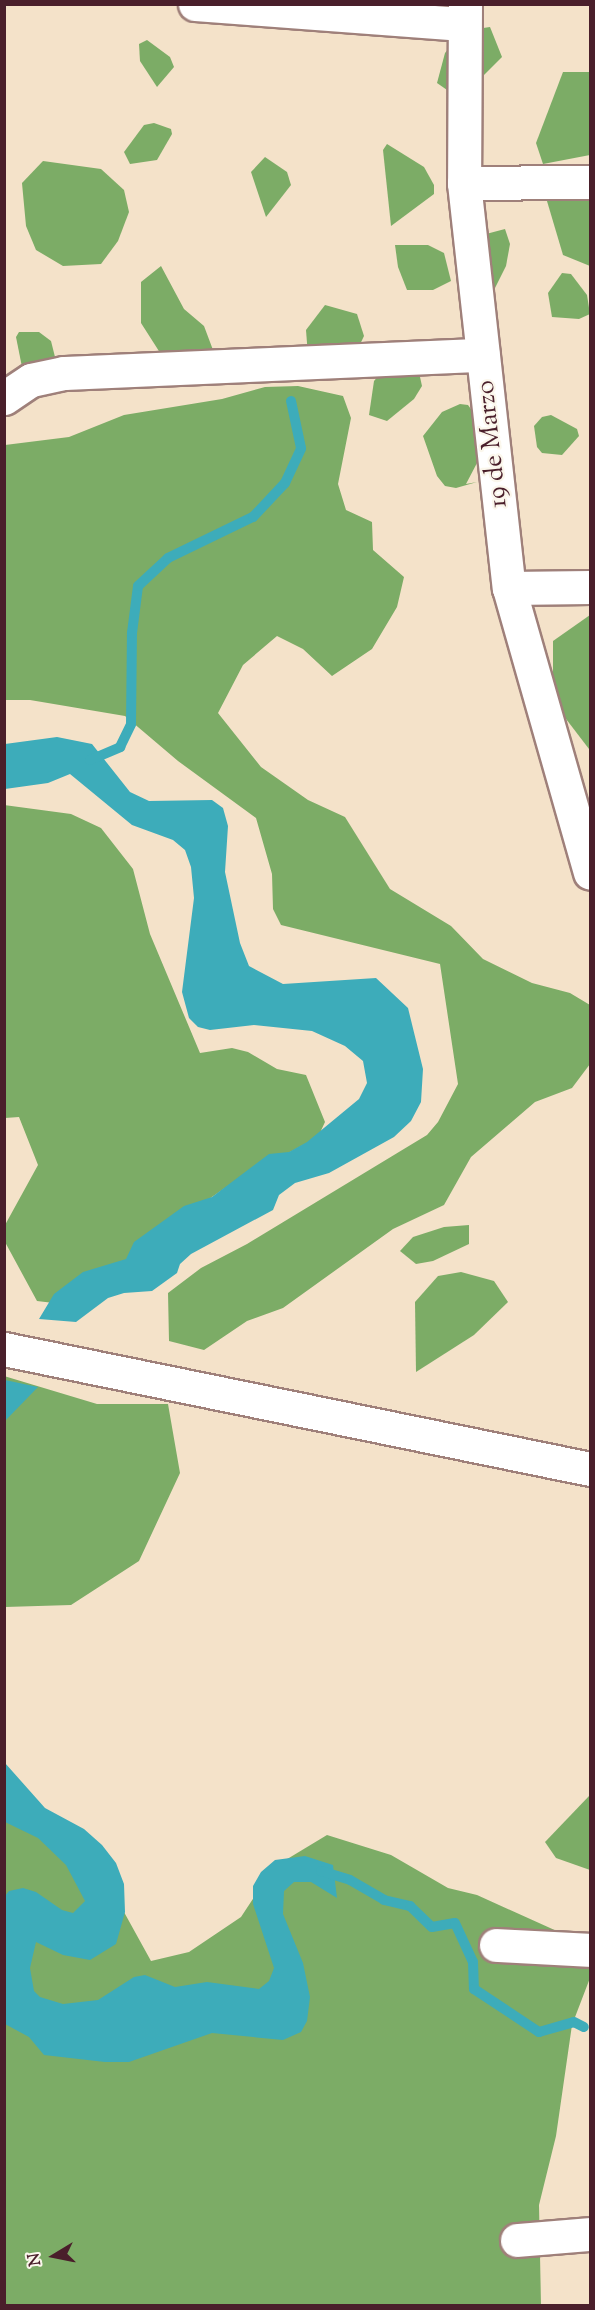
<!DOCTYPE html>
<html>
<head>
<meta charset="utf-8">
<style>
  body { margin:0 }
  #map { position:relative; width:595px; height:2310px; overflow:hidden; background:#f4e2c9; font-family:"Sorts Mill Goudy",serif }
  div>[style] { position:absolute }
  .forest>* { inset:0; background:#7cac66 }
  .water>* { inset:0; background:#3dacba }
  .stream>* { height:10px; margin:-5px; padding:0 5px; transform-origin:5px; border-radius:5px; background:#3dacba }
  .roads { filter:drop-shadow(2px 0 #9f807a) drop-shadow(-2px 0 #9f807a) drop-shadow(0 2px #9f807a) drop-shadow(0 -2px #9f807a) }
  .minor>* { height:33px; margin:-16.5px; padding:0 16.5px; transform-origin:16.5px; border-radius:16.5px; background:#fff }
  span { translate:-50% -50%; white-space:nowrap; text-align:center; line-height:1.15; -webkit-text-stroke:4.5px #fbf7ec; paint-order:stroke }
  .street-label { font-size:26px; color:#4a1f2b }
  .frame { position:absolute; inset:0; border:6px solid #4a1f2b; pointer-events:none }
  .north { position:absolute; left:24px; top:2226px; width:60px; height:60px; -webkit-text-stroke:4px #fbf7ec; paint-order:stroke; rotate:260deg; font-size:16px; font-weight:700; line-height:24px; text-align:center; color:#4a1f2b }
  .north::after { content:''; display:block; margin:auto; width:21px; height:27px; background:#4a1f2b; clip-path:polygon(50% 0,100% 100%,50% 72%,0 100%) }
</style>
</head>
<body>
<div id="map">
  <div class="forest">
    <i style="clip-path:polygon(490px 27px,502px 57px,460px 99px,437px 83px,445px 53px,463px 31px)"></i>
    <i style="clip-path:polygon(147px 40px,170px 57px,174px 67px,157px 87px,140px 61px,139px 44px)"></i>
    <i style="clip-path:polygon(563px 72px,590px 72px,590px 155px,543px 164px,536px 143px)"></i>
    <i style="clip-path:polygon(154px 123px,171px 129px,172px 134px,157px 160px,130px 164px,124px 152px,144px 125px)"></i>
    <i style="clip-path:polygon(387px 144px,424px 167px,434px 185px,434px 194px,391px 226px,383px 150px)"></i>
    <i style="clip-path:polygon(265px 157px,287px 172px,291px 185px,266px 217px,251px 172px)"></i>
    <i style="clip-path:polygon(43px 161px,101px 169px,124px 190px,129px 212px,118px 241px,101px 264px,63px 266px,36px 250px,26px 226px,22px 183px)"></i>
    <i style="clip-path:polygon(590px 172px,590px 266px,563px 255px,544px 191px)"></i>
    <i style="clip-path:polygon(505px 229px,510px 244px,506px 266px,495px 288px,481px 294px,486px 234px)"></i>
    <i style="clip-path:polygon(395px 245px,428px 245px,444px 253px,451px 281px,433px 290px,407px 290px,398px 267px)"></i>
    <i style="clip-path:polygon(161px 266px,184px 309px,204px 326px,216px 358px,198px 385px,164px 359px,141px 323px,141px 282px)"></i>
    <i style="clip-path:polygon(562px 273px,571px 274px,587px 295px,590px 314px,579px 319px,552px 317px,548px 293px)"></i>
    <i style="clip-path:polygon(325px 305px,357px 314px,364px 336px,354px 357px,308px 356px,306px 330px)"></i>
    <i style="clip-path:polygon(19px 332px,39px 332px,51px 341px,57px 365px,23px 372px,16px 337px)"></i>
    <i style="clip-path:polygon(418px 368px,422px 386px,414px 399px,387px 421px,369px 415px,374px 381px,380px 374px)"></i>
    <i style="clip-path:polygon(298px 386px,343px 396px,351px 418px,338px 484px,346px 510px,372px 522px,373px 550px,404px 577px,397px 607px,372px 649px,332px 676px,303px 649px,277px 636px,243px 665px,218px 713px,261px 767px,308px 800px,345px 817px,390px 889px,451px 926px,483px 959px,532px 983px,570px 993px,590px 1005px,590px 1064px,572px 1088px,535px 1102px,471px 1157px,444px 1205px,393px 1229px,283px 1308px,247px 1321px,204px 1350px,169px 1341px,168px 1293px,201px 1268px,247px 1244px,427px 1135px,438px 1122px,458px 1084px,440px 964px,281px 925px,273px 909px,272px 874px,256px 818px,178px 761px,125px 716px,30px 700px,5px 700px,5px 445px,69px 437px,124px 415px,222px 399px,265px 387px)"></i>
    <i style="clip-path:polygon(460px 404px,468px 405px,483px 426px,477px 463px,466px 484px,477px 482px,456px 488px,445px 486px,437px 476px,423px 436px,442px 412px)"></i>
    <i style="clip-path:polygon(551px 415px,577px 429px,579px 436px,562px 455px,542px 453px,537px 447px,534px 426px,542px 417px)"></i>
    <i style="clip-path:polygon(590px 615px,590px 748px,589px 749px,563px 715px,553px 677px,553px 641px)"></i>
    <i style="clip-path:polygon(4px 805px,71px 814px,101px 828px,133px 869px,150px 934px,200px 1053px,232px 1048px,248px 1052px,277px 1069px,306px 1075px,325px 1122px,318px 1137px,232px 1183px,176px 1222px,140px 1256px,62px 1304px,37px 1301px,5px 1242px,5px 1225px,38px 1165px,19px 1117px,5px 1118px)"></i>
    <i style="clip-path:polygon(469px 1225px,469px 1244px,433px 1261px,416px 1264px,400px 1251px,413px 1237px,444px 1227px)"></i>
    <i style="clip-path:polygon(461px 1272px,494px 1281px,508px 1302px,474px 1335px,416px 1372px,415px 1302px,438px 1276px)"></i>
    <i style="clip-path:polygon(4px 1376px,97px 1404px,168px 1404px,180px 1473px,139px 1561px,71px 1605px,5px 1607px)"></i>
    <i style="clip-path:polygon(590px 1795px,590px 1870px,556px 1858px,545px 1842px)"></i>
    <i style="clip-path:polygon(4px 1802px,119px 1903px,151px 1961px,189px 1952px,241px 1917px,274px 1867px,327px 1835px,391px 1855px,448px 1888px,477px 1895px,590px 1946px,590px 1978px,572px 2025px,556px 2136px,539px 2205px,541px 2305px,5px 2305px)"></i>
  </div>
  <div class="water">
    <i style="clip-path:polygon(57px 737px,92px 744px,130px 792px,149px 801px,212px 800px,223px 808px,228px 826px,225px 872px,240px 943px,249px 966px,283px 984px,376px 978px,408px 1008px,423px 1069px,421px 1102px,411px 1121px,394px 1137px,329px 1173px,295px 1183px,279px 1195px,273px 1210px,191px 1254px,180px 1264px,177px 1273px,152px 1291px,124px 1293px,108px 1298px,76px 1322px,39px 1319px,54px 1294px,83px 1272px,126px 1259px,134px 1242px,184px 1206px,212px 1197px,269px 1154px,289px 1152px,307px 1142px,359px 1099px,367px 1083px,363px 1061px,345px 1046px,312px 1031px,254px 1025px,210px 1030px,198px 1027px,189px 1018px,182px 992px,194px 898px,191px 867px,185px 850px,173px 840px,132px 825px,70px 774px,48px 783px,5px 789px,5px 744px)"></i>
    <i style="clip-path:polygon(5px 1380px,38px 1387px,5px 1421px,5px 1426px)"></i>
    <i style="clip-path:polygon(5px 1763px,45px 1808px,84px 1829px,102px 1845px,116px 1863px,124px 1884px,125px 1912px,116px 1944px,90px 1960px,63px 1955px,36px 1942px,30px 1968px,34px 1991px,40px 1997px,63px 2004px,98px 2000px,134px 1977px,145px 1975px,175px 1987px,207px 1982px,259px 1989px,269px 1981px,274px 1968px,253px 1904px,253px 1886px,261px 1872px,275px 1860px,305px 1856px,333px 1865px,337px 1898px,311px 1882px,294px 1882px,284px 1891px,283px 1914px,303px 1963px,310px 1997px,307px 2021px,301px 2032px,283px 2040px,212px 2033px,129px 2062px,105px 2062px,44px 2055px,29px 2037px,5px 2024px,5px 1896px,9px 1891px,23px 1888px,36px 1892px,62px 1910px,73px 1913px,85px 1901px,66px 1865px,38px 1838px,5px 1822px)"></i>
  </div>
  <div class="stream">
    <i style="left:90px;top:760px;width:33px;rotate:-23deg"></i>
    <i style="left:120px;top:747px;width:25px;rotate:-64deg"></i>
    <i style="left:131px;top:724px;width:91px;rotate:-89.4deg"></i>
    <i style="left:132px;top:633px;width:47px;rotate:-82.7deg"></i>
    <i style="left:138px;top:586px;width:41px;rotate:-43deg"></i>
    <i style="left:168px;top:558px;width:94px;rotate:-25.8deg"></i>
    <i style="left:253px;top:517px;width:47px;rotate:-46.7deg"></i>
    <i style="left:285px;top:483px;width:38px;rotate:-65deg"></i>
    <i style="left:301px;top:448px;width:48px;rotate:-102deg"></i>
    <i style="left:321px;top:1871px;width:30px;rotate:17deg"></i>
    <i style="left:350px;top:1880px;width:39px;rotate:30deg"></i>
    <i style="left:384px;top:1900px;width:27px;rotate:13deg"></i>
    <i style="left:410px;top:1906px;width:30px;rotate:44deg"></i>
    <i style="left:432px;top:1927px;width:23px;rotate:-10deg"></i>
    <i style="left:455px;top:1923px;width:43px;rotate:65.2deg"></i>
    <i style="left:473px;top:1962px;width:27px;rotate:88deg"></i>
    <i style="left:474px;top:1989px;width:78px;rotate:33.5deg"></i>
    <i style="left:539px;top:2032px;width:36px;rotate:-16deg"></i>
    <i style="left:574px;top:2022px;width:11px;rotate:27deg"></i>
  </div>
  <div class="roads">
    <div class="minor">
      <i style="left:195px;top:4px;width:269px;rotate:4.3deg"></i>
      <i style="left:465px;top:4px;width:179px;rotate:90.3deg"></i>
      <i style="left:464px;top:183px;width:407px;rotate:83.7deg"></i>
      <i style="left:509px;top:588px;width:296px;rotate:74.1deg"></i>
      <i style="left:464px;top:183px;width:126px;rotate:-0.5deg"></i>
      <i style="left:4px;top:398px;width:32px;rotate:-34deg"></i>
      <i style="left:31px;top:380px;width:34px;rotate:-12deg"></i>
      <i style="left:64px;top:373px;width:419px;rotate:-2.5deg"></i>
      <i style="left:509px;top:588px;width:81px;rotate:-0.7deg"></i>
      <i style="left:4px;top:1349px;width:598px;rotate:11.57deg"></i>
      <i style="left:496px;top:1945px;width:94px;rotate:3deg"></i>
      <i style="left:517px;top:2240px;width:73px;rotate:-4.7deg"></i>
    </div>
  </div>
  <div class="street-label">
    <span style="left:493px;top:444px;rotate:-96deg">19 de Marzo</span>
  </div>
  <div class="frame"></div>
  <div class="north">N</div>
</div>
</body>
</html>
